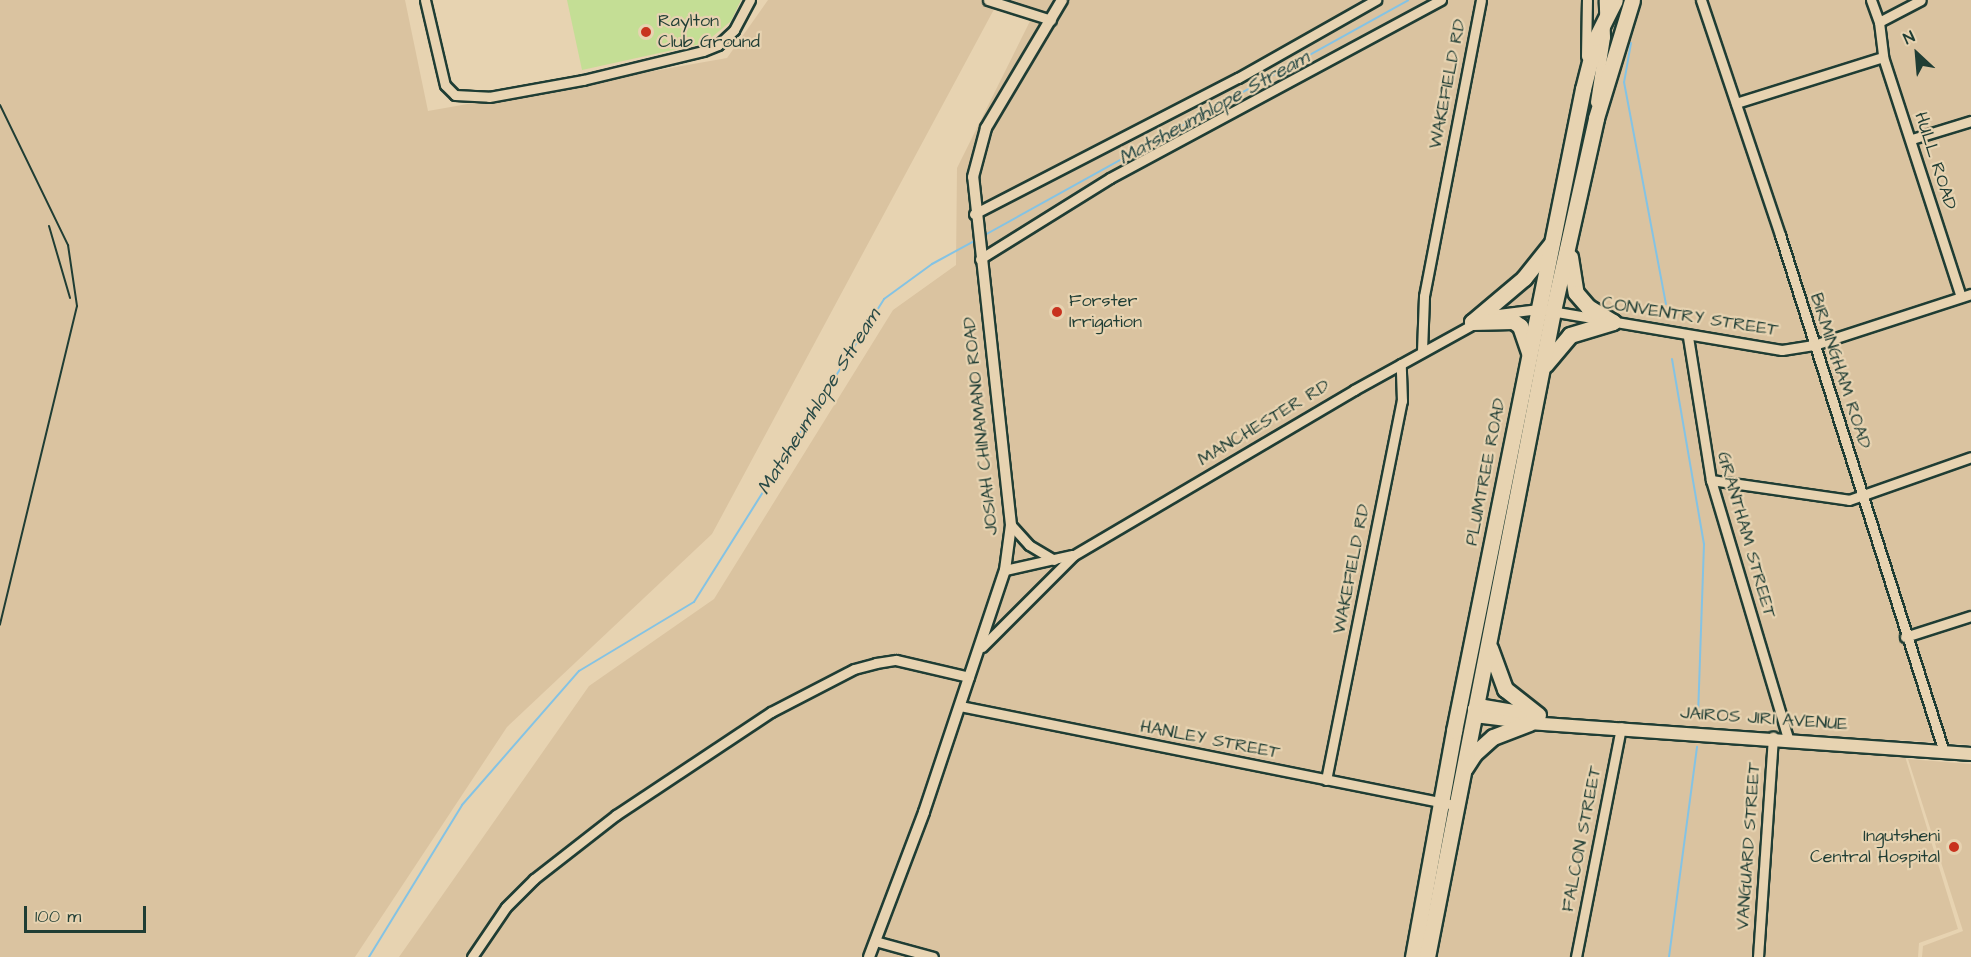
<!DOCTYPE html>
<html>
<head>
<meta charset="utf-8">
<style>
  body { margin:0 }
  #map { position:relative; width:1971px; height:957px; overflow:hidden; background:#e7d3b1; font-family:"Architects Daughter",sans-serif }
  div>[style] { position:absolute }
  .built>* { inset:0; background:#dac3a0 }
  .green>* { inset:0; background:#c4de95 }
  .stream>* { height:2px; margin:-1px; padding:0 1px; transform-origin:1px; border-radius:1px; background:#84c3e4 }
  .roads { filter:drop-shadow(2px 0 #1f3d34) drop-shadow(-2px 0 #1f3d34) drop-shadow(0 2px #1f3d34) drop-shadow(0 -2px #1f3d34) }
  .minor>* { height:9px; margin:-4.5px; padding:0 4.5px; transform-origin:4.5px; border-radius:4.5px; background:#e7d3b1 }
  .tertiary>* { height:10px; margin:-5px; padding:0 5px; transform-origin:5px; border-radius:5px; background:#e7d3b1 }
  .secondary>* { height:12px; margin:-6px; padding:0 6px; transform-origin:6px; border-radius:6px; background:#e7d3b1 }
  .trunk>* { height:15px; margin:-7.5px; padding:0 7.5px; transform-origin:7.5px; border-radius:7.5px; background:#e7d3b1 }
  .rail>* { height:2px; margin:-1px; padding:0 1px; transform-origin:1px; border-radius:1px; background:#1f3d34 }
  .dots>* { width:16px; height:16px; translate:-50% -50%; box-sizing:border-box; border:3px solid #e7d3b1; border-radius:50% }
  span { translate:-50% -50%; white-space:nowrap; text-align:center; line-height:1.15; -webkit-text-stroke:4.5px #e7d3b1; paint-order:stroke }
  .poi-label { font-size:18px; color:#1f3d34 }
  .left { translate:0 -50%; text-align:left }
  .right { translate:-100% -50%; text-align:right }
  .street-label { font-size:18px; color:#1f3d34 }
  .water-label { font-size:20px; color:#294a46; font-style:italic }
  .north { position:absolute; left:1887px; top:24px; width:60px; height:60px; -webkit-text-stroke:4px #e7d3b1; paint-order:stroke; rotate:334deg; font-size:16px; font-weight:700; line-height:24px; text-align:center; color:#1f3d34 }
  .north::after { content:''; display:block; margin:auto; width:21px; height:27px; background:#1f3d34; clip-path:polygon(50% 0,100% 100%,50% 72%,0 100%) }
  .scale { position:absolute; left:24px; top:906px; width:122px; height:27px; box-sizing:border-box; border:3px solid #1f3d34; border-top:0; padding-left:8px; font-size:18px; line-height:21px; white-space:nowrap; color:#1f3d34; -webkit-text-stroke:4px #e7d3b1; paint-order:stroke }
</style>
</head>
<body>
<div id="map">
  <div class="built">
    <i style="clip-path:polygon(0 0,405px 0,428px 111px,727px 58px,768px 0,999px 0,712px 534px,507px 727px,355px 957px,0 957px)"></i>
    <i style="clip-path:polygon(1002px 0,1971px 0,1971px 745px,1900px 740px,1958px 929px,1919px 943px,1918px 957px,399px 957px,589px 686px,714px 599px,893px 310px,956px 265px,957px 168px,1034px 13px)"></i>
    <i style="clip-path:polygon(1908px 759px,1971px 764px,1971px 957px,1922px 957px,1923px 946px,1963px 931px)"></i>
  </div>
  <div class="green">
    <i style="clip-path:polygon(567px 0,741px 0,731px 21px,705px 43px,582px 70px)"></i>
  </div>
  <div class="stream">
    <i style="left:1631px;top:43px;width:40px;rotate:100deg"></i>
    <i style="left:1624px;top:82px;width:226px;rotate:79.3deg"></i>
    <i style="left:983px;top:236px;width:486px;rotate:-29deg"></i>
    <i style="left:1672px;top:359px;width:188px;rotate:80.2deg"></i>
    <i style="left:1704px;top:544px;width:172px;rotate:92deg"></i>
    <i style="left:369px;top:957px;width:178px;rotate:-58.5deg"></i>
    <i style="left:462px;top:805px;width:178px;rotate:-48.9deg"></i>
    <i style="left:579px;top:671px;width:134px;rotate:-31deg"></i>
    <i style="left:694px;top:602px;width:358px;rotate:-57.9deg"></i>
    <i style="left:884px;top:299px;width:59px;rotate:-36.1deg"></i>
    <i style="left:932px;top:264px;width:50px;rotate:-28.6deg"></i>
    <i style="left:1669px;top:957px;width:212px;rotate:-82.4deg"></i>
  </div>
  <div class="roads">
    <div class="minor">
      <i style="left:425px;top:0;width:87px;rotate:76.8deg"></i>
      <i style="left:445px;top:85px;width:14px;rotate:45deg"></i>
      <i style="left:455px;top:95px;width:34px;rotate:3deg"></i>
      <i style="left:489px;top:97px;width:96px;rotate:-10.3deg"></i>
      <i style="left:583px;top:80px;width:123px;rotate:-13.6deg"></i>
      <i style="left:703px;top:51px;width:16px;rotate:-22deg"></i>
      <i style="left:718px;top:45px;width:22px;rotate:-43deg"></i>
      <i style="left:734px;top:30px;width:34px;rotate:-62deg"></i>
      <i style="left:988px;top:0;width:66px;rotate:17.6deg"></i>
      <i style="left:1701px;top:0;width:248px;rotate:71.4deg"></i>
      <i style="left:1780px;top:235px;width:542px;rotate:72.4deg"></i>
      <i style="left:1871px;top:0;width:23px;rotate:70deg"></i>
      <i style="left:1879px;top:22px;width:35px;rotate:83deg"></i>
      <i style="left:1883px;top:57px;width:252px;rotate:72deg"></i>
      <i style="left:1879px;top:22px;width:47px;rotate:-27.6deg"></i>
      <i style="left:1586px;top:56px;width:56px;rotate:-89deg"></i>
      <i style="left:1595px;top:102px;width:66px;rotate:-81.3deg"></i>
      <i style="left:1605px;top:37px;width:37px;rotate:-92deg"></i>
      <i style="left:1736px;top:103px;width:154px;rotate:-17.4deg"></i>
      <i style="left:1912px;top:139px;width:62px;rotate:-17deg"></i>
      <i style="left:974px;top:214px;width:297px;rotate:-27.3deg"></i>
      <i style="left:1238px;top:78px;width:159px;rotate:-29.5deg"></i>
      <i style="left:980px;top:259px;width:153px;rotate:-31.9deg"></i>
      <i style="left:1110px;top:178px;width:376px;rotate:-28.3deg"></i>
      <i style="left:1688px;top:337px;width:145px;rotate:80.9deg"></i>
      <i style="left:1711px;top:480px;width:269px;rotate:73.4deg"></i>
      <i style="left:1422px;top:351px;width:55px;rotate:-87.9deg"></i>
      <i style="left:1424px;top:296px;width:301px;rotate:-79.1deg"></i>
      <i style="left:1711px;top:480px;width:139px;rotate:8.2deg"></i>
      <i style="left:1849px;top:500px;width:129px;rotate:-19.4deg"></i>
      <i style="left:1011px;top:525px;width:27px;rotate:48deg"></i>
      <i style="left:1029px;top:545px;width:29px;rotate:31deg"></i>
      <i style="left:1005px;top:570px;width:69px;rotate:-12.6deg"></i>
      <i style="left:1905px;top:637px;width:69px;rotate:-17.7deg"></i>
      <i style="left:982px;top:647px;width:130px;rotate:-45deg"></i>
      <i style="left:1074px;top:555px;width:325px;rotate:-30.5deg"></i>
      <i style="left:1354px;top:390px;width:155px;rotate:-28.9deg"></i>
      <i style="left:1490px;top:315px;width:49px;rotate:-7deg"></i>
      <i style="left:1539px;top:309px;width:246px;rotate:9.6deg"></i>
      <i style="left:1782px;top:350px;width:32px;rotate:-9deg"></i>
      <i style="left:1814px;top:345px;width:165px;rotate:-18deg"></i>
      <i style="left:960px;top:706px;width:505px;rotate:11.31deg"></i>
      <i style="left:1326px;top:780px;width:387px;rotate:-78.7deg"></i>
      <i style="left:1402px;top:401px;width:37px;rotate:-92deg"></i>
      <i style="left:875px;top:941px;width:60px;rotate:15.4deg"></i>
      <i style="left:472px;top:957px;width:60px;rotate:-55.8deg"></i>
      <i style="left:506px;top:907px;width:40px;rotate:-45deg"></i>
      <i style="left:534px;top:879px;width:104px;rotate:-38deg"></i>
      <i style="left:616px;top:815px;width:186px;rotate:-33.6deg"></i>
      <i style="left:771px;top:712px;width:93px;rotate:-27.4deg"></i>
      <i style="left:854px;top:669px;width:23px;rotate:-15deg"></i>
      <i style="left:876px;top:663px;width:20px;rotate:-9deg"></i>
      <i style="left:896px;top:660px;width:75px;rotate:13.1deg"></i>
      <i style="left:1576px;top:957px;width:234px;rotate:-78.9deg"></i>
      <i style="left:1758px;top:957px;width:221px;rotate:-86.1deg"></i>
    </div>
    <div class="tertiary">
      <i style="left:869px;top:957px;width:155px;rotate:-69.2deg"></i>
      <i style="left:924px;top:812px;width:255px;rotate:-71.5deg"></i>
      <i style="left:1005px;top:570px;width:45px;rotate:-82.4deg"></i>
      <i style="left:1011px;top:525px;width:350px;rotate:-96.2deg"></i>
      <i style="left:973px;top:177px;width:51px;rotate:-75.1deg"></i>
      <i style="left:986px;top:128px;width:149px;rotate:-59.3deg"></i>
    </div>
    <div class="secondary">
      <i style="left:1474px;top:709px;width:12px;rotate:42deg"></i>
      <i style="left:1483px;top:717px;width:46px;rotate:7.4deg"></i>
      <i style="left:1529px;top:723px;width:443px;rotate:4deg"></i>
      <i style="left:1474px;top:709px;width:10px;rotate:-17deg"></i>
      <i style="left:1484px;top:706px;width:54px;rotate:9.6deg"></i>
    </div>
    <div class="trunk">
      <i style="left:1570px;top:257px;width:36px;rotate:81deg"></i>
      <i style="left:1576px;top:293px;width:18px;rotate:49deg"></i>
      <i style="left:1588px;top:307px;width:29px;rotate:31deg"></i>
      <i style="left:1472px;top:322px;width:68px;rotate:-40.2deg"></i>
      <i style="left:1524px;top:278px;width:43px;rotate:-51.5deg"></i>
      <i style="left:1472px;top:322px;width:41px;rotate:-1.4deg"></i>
      <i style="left:1513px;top:321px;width:9px;rotate:36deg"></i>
      <i style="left:1520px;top:326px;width:28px;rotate:71deg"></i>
      <i style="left:1545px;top:365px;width:39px;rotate:-50deg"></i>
      <i style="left:1570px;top:335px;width:45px;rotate:-16.8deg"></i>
      <i style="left:1490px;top:648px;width:44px;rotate:69.9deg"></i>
      <i style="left:1505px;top:689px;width:42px;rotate:38.2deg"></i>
      <i style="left:1465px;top:768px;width:17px;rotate:-57deg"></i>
      <i style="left:1474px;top:754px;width:25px;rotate:-42deg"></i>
      <i style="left:1493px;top:737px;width:39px;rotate:-21deg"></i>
      <i style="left:1413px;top:957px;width:230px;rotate:-79.7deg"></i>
      <i style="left:1454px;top:731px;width:655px;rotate:-78.64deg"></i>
      <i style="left:1583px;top:89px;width:53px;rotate:-75.7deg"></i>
      <i style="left:1596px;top:38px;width:42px;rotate:-63.4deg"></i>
      <i style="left:1427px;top:957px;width:658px;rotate:-78.96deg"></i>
      <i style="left:1553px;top:311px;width:198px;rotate:-77.4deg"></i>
      <i style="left:1596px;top:118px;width:123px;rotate:-73deg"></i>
    </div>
  </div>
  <div class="rail">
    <i style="left:0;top:105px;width:156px;rotate:64.1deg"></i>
    <i style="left:68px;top:245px;width:62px;rotate:81.6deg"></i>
    <i style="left:77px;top:306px;width:328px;rotate:103.6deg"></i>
    <i style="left:49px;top:226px;width:75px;rotate:73.7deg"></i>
  </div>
  <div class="dots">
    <i style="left:646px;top:32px;background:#c8321e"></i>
    <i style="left:1057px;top:312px;background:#c8321e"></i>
    <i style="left:1954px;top:847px;background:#c8321e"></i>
  </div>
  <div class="poi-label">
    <span class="left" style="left:658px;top:32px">Raylton<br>Club Ground</span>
    <span class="left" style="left:1069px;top:312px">Forster<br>Irrigation</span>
    <span class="right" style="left:1940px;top:847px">Ingutsheni<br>Central Hospital</span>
  </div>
  <div class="street-label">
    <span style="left:1448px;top:84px;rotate:-79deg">WAKEFIELD RD</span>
    <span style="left:1935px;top:161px;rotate:72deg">HULL ROAD</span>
    <span style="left:1690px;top:317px;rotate:9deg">CONVENTRY STREET</span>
    <span style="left:1840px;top:371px;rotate:72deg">BIRMINGHAM ROAD</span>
    <span style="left:1264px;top:423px;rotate:-31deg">MANCHESTER RD</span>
    <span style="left:981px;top:426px;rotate:-96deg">JOSIAH CHINAMANO ROAD</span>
    <span style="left:1486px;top:472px;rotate:-79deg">PLUMTREE ROAD</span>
    <span style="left:1746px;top:535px;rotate:74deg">GRANTHAM STREET</span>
    <span style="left:1352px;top:569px;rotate:-79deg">WAKEFIELD RD</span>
    <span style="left:1764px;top:719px;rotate:4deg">JAIROS JIRI AVENUE</span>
    <span style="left:1210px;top:740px;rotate:11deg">HANLEY STREET</span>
    <span style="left:1582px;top:839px;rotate:-79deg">FALCON STREET</span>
    <span style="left:1749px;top:846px;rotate:-86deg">VANGUARD STREET</span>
  </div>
  <div class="water-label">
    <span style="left:1214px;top:108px;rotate:-29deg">Matsheumhlope Stream</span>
    <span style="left:819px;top:402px;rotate:-58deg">Matsheumhlope Stream</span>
  </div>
  <div class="north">N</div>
  <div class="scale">100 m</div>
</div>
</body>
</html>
